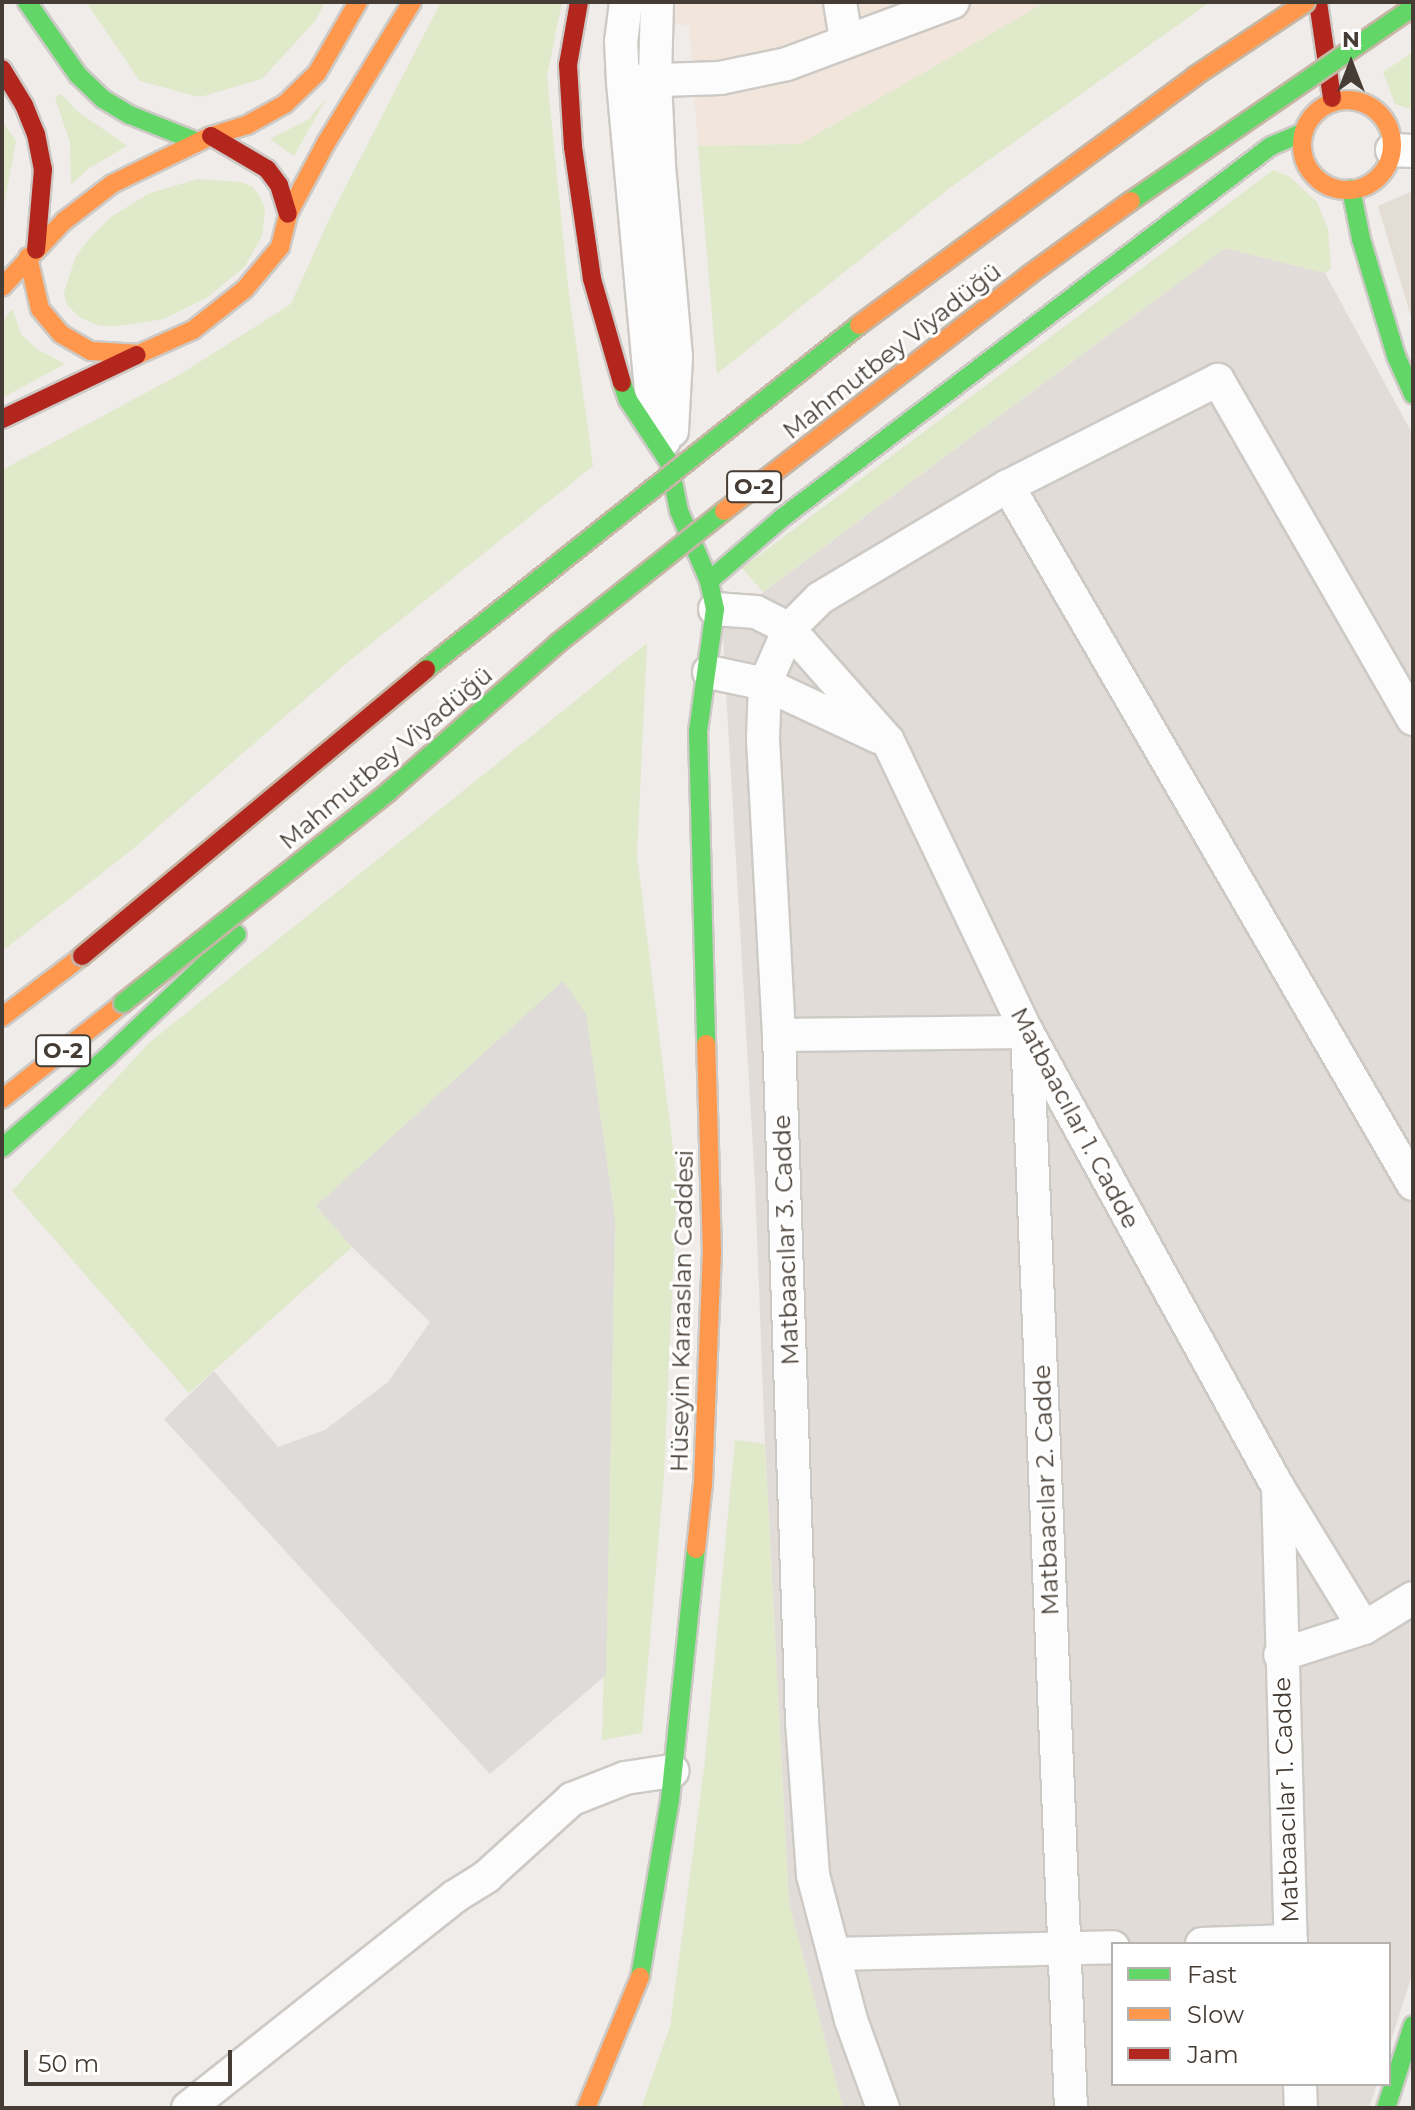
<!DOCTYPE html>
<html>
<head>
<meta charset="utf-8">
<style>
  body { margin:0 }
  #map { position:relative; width:1415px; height:2110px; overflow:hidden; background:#efece9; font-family:Montserrat,sans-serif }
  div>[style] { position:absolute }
  .residential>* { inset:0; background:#e3ddd6 }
  .commercial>* { inset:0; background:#f2e6dc }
  .industrial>* { inset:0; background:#e1dcd8 }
  .green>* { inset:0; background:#e0e9c9 }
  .parking>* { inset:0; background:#dedbd9 }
  .roads { filter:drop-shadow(2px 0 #cdcac6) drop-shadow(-2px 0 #cdcac6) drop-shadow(0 2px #cdcac6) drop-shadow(0 -2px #cdcac6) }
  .street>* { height:32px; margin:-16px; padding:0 16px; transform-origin:16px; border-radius:16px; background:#fdfcfc }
  .fast>* { height:18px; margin:-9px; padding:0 9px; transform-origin:9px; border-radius:9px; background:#63d668 }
  .slow>* { height:18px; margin:-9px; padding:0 9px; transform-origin:9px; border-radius:9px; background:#ff974d }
  .slow>.ring { margin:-9px; padding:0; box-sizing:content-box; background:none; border:18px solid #ff974d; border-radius:50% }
  .jam>* { height:18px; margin:-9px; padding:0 9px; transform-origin:9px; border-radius:9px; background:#b3261e }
  .bridges { filter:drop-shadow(2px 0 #c6b6a5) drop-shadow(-2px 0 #c6b6a5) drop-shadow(0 2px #c6b6a5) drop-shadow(0 -2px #c6b6a5) }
  .fast-bridge>* { height:18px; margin:-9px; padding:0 9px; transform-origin:9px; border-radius:9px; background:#63d668 }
  .slow-bridge>* { height:18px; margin:-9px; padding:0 9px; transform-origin:9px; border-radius:9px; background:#ff974d }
  .jam-bridge>* { height:18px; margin:-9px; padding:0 9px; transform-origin:9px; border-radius:9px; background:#b3261e }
  span { translate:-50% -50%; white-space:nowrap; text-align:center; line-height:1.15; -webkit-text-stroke:6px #fff; paint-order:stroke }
  .shield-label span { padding:2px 6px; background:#fff; border:2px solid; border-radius:6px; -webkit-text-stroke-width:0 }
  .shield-label { font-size:22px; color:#453d35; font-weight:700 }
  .street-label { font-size:24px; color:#453d35 }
  .frame { position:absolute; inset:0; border:4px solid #453d35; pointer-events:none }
  .legend { position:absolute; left:1111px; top:1942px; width:280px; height:144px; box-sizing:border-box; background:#fff; border:2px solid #b5b1ae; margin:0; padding:10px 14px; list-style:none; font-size:24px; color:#453d35 }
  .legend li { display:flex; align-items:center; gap:16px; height:40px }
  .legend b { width:40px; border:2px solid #b5b1ae }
  .north { position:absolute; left:1311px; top:24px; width:80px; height:80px; -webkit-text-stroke:6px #fff; paint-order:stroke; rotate:0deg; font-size:22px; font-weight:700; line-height:32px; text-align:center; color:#453d35 }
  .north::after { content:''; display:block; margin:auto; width:28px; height:36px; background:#453d35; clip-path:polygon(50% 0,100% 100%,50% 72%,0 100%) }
  .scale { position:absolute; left:24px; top:2050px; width:208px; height:36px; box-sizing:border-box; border:4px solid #453d35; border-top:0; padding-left:10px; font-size:24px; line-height:28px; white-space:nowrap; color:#453d35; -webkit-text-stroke:6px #fff; paint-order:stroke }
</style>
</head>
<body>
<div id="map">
  <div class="residential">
    <i style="clip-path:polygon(1413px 191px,1413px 323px,1378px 206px)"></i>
  </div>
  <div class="commercial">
    <i style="clip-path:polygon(668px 2px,1046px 2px,800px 144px,698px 146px,689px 25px,668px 24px)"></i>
  </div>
  <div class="industrial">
    <i style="clip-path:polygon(1225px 248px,1325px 273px,1413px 435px,1413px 1972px,1389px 2047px,1389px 1944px,1113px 1944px,1113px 2084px,1377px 2084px,1369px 2108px,843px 2108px,789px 1903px,765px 1444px,755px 1183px,722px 623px)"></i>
  </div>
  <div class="green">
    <i style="clip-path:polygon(86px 2px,325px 2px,315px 21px,262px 79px,200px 97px,140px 81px)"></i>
    <i style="clip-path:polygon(441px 2px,562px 2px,547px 76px,568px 286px,593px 466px,349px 661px,129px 852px,2px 951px,2px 470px,179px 375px,291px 304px,332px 213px)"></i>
    <i style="clip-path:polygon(1046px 2px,1210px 2px,951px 187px,717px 374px,698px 146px,800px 144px)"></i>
    <i style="clip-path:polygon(1413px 52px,1413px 110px,1395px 104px,1383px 72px)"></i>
    <i style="clip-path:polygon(61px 94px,76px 110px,127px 146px,88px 169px,71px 185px,70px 142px,55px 98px)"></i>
    <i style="clip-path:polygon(327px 97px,294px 156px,270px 139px,309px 119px)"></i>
    <i style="clip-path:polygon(2px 121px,16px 141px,2px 216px)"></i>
    <i style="clip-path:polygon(1273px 170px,1290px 177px,1317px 202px,1328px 229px,1331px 268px,1325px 273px,1225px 248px,763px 592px,742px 568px)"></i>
    <i style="clip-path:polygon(197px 179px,241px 182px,253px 187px,260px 197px,265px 209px,262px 236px,245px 266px,208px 297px,164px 319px,118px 326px,100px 326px,79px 317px,67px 305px,64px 293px,76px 256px,90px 238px,111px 217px,148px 194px)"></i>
    <i style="clip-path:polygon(12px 309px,21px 334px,37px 349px,65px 364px,2px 398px,2px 323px)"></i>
    <i style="clip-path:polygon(647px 643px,637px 855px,677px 1181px,664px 1475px,642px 1733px,602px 1740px,615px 1221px,316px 1206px,352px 1247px,189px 1393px,12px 1191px,149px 1043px)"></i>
    <i style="clip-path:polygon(735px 1440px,765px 1444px,789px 1903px,843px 2108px,641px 2108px,670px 2027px,705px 1761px)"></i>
  </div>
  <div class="parking">
    <i style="clip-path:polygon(563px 981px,586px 1014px,615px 1221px,606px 1675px,490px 1774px,164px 1419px,214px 1371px,278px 1447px,325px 1430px,388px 1382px,430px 1322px,352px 1247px,316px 1206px)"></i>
  </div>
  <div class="roads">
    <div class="street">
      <i style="left:626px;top:2px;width:39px;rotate:97deg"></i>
      <i style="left:621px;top:41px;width:41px;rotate:87.2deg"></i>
      <i style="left:623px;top:82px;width:307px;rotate:84.8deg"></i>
      <i style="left:651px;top:388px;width:54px;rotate:76deg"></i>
      <i style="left:657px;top:2px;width:78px;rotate:91.5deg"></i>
      <i style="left:655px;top:80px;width:86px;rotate:87.3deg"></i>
      <i style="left:659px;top:166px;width:192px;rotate:84.9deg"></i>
      <i style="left:676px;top:357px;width:74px;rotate:93.1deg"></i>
      <i style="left:840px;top:2px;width:39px;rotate:81deg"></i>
      <i style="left:633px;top:81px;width:87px;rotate:-2deg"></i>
      <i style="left:720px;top:78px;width:68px;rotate:-11.8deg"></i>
      <i style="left:787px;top:64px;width:177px;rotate:-20.5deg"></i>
      <i style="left:1392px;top:150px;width:21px;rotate:3deg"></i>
      <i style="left:1008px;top:486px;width:807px;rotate:59.88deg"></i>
      <i style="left:715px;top:609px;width:41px;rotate:4.2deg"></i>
      <i style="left:756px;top:612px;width:37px;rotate:27deg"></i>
      <i style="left:789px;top:629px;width:149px;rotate:48.5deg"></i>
      <i style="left:888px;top:741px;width:322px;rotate:64.5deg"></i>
      <i style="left:1027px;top:1032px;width:520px;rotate:61.12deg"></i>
      <i style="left:1278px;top:1487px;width:165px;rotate:58.6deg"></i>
      <i style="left:1364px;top:1628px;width:88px;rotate:162.2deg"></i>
      <i style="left:709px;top:672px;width:57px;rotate:12.1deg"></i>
      <i style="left:765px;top:684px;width:125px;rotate:25.1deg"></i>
      <i style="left:779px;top:1035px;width:248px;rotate:-0.7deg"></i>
      <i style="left:1027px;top:1032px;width:1077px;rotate:87.66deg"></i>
      <i style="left:1278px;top:1487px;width:457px;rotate:88.4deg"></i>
      <i style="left:1364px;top:1628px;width:57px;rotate:-31.5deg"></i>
      <i style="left:1202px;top:1944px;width:89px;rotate:-1.9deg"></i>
      <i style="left:834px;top:1954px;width:279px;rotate:-1.4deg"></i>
      <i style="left:1300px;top:2084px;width:24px;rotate:88deg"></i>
      <i style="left:188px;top:2108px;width:340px;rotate:-38.4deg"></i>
      <i style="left:454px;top:1897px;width:39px;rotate:-32deg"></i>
      <i style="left:487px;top:1876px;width:115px;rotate:-42.2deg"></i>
      <i style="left:572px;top:1799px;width:57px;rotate:-21.6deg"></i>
      <i style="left:625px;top:1778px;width:48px;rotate:-8.5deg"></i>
      <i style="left:883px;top:2108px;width:94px;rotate:-110deg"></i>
      <i style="left:851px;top:2020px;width:150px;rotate:-104.7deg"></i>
      <i style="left:813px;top:1875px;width:153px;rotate:-94.1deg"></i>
      <i style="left:802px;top:1722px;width:687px;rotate:-91.92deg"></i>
      <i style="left:779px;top:1035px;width:297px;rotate:-93.1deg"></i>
      <i style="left:763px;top:738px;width:54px;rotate:-87.9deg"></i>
      <i style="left:765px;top:684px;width:60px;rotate:-66.4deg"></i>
      <i style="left:789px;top:629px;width:44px;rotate:-45deg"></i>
      <i style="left:820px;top:598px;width:219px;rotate:-30.8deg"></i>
      <i style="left:1008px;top:486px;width:235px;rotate:-26.8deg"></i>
      <i style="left:1218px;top:380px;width:391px;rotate:60.1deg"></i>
    </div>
    <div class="fast">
      <i style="left:27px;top:2px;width:89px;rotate:55.1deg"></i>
      <i style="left:78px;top:75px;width:35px;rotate:44deg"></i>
      <i style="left:103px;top:99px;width:31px;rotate:31deg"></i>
      <i style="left:130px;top:115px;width:73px;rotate:21.7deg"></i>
      <i style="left:1351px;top:189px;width:51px;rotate:78.7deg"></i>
      <i style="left:1361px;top:239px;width:122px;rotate:73.3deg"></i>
      <i style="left:1396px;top:356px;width:42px;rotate:65.9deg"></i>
      <i style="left:622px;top:383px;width:18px;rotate:71deg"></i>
      <i style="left:628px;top:400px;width:74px;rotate:56.5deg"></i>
      <i style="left:669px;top:462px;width:50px;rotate:78.5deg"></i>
      <i style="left:679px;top:511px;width:76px;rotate:66.8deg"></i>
      <i style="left:709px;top:581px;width:29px;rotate:78deg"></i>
      <i style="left:715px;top:609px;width:124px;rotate:97.9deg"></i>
      <i style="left:698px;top:732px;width:312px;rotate:88.5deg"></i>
      <i style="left:709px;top:581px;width:96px;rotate:-40.8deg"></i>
      <i style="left:782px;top:518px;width:614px;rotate:-37.26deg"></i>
      <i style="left:1271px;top:146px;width:36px;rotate:-23deg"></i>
      <i style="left:2px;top:1148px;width:138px;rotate:-40.9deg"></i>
      <i style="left:106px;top:1058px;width:180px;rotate:-43.4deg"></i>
      <i style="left:640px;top:1977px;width:180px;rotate:-80.4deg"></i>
      <i style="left:670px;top:1800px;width:252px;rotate:-84.1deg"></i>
      <i style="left:1386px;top:2108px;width:87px;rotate:-72deg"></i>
    </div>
    <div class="slow">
      <i class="ring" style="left:1302px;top:100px;width:72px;height:72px"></i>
      <i style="left:28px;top:257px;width:53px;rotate:77deg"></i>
      <i style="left:40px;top:309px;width:33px;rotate:50deg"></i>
      <i style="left:61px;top:334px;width:34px;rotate:30deg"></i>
      <i style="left:91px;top:351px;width:48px;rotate:3.6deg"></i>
      <i style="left:139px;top:354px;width:59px;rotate:-24deg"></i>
      <i style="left:193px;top:330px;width:66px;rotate:-38.3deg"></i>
      <i style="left:245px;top:289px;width:55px;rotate:-50.2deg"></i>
      <i style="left:280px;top:247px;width:34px;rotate:-76deg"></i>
      <i style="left:288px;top:214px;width:81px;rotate:-61.8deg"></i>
      <i style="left:326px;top:143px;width:165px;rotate:-58.6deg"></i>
      <i style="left:2px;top:287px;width:91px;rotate:-46.8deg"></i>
      <i style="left:64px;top:221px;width:61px;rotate:-37.6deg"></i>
      <i style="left:112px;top:184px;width:110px;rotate:-25.9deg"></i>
      <i style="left:211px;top:136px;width:38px;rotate:-17deg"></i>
      <i style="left:247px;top:125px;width:43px;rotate:-28.9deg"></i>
      <i style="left:285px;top:104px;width:45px;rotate:-44.1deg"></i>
      <i style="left:317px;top:73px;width:82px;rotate:-60deg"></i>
      <i style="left:2px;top:1017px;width:101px;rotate:-37.3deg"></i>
      <i style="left:2px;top:1099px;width:154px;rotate:-38.4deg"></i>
      <i style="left:696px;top:1549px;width:65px;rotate:-83.9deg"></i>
      <i style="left:703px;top:1484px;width:231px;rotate:-87.8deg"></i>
      <i style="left:712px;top:1253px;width:209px;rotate:-91.6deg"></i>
      <i style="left:586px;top:2108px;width:142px;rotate:-67.6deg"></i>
    </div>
    <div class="jam">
      <i style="left:579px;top:2px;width:64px;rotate:99.9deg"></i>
      <i style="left:568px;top:65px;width:82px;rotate:86.5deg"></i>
      <i style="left:573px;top:147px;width:133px;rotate:81.8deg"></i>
      <i style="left:592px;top:279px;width:108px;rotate:73.9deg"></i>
      <i style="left:1318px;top:2px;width:97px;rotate:81.7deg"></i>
      <i style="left:2px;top:69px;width:42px;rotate:58.6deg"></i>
      <i style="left:24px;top:105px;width:31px;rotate:68deg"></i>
      <i style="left:36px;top:134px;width:36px;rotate:79deg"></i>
      <i style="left:43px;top:169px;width:81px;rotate:94.9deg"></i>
      <i style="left:211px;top:136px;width:65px;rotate:30.5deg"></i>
      <i style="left:267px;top:169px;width:20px;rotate:53deg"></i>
      <i style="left:279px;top:185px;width:30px;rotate:73deg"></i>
      <i style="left:2px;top:419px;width:149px;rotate:-25.4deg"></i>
    </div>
  </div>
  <div class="bridges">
    <div class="fast-bridge">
      <i style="left:1131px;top:201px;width:342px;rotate:-34.5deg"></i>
      <i style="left:426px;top:669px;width:553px;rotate:-38.47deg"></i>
      <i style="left:123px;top:1003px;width:339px;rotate:-38.5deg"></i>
      <i style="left:388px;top:792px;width:226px;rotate:-41.2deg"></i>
      <i style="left:558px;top:643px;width:212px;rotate:-38.5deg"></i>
    </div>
    <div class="slow-bridge">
      <i style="left:859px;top:325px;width:418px;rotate:-36.5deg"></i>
      <i style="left:1195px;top:76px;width:133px;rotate:-33.7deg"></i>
      <i style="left:724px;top:511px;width:386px;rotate:-37.7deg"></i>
      <i style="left:1029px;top:275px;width:126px;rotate:-36deg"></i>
    </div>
    <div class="jam-bridge">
      <i style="left:82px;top:956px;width:448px;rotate:-39.8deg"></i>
    </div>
  </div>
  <div class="shield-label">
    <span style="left:754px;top:487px">O-2</span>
    <span style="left:63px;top:1051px">O-2</span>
  </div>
  <div class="street-label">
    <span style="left:892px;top:351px;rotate:-38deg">Mahmutbey Viyadüğü</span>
    <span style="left:386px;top:758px;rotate:-40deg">Mahmutbey Viyadüğü</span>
    <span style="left:1075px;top:1118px;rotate:62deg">Matbaacılar 1. Cadde</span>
    <span style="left:786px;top:1240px;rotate:-92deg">Matbaacılar 3. Cadde</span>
    <span style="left:682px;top:1311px;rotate:-89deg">Hüseyin Karaaslan Caddesi</span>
    <span style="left:1046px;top:1490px;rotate:-92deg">Matbaacılar 2. Cadde</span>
    <span style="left:1286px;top:1800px;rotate:-92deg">Matbaacılar 1. Cadde</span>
  </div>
  <div class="frame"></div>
  <ul class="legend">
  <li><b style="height:10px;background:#63d668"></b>Fast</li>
  <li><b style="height:10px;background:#ff974d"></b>Slow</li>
  <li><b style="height:10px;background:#b3261e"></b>Jam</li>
  </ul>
  <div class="north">N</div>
  <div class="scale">50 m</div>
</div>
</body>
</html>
